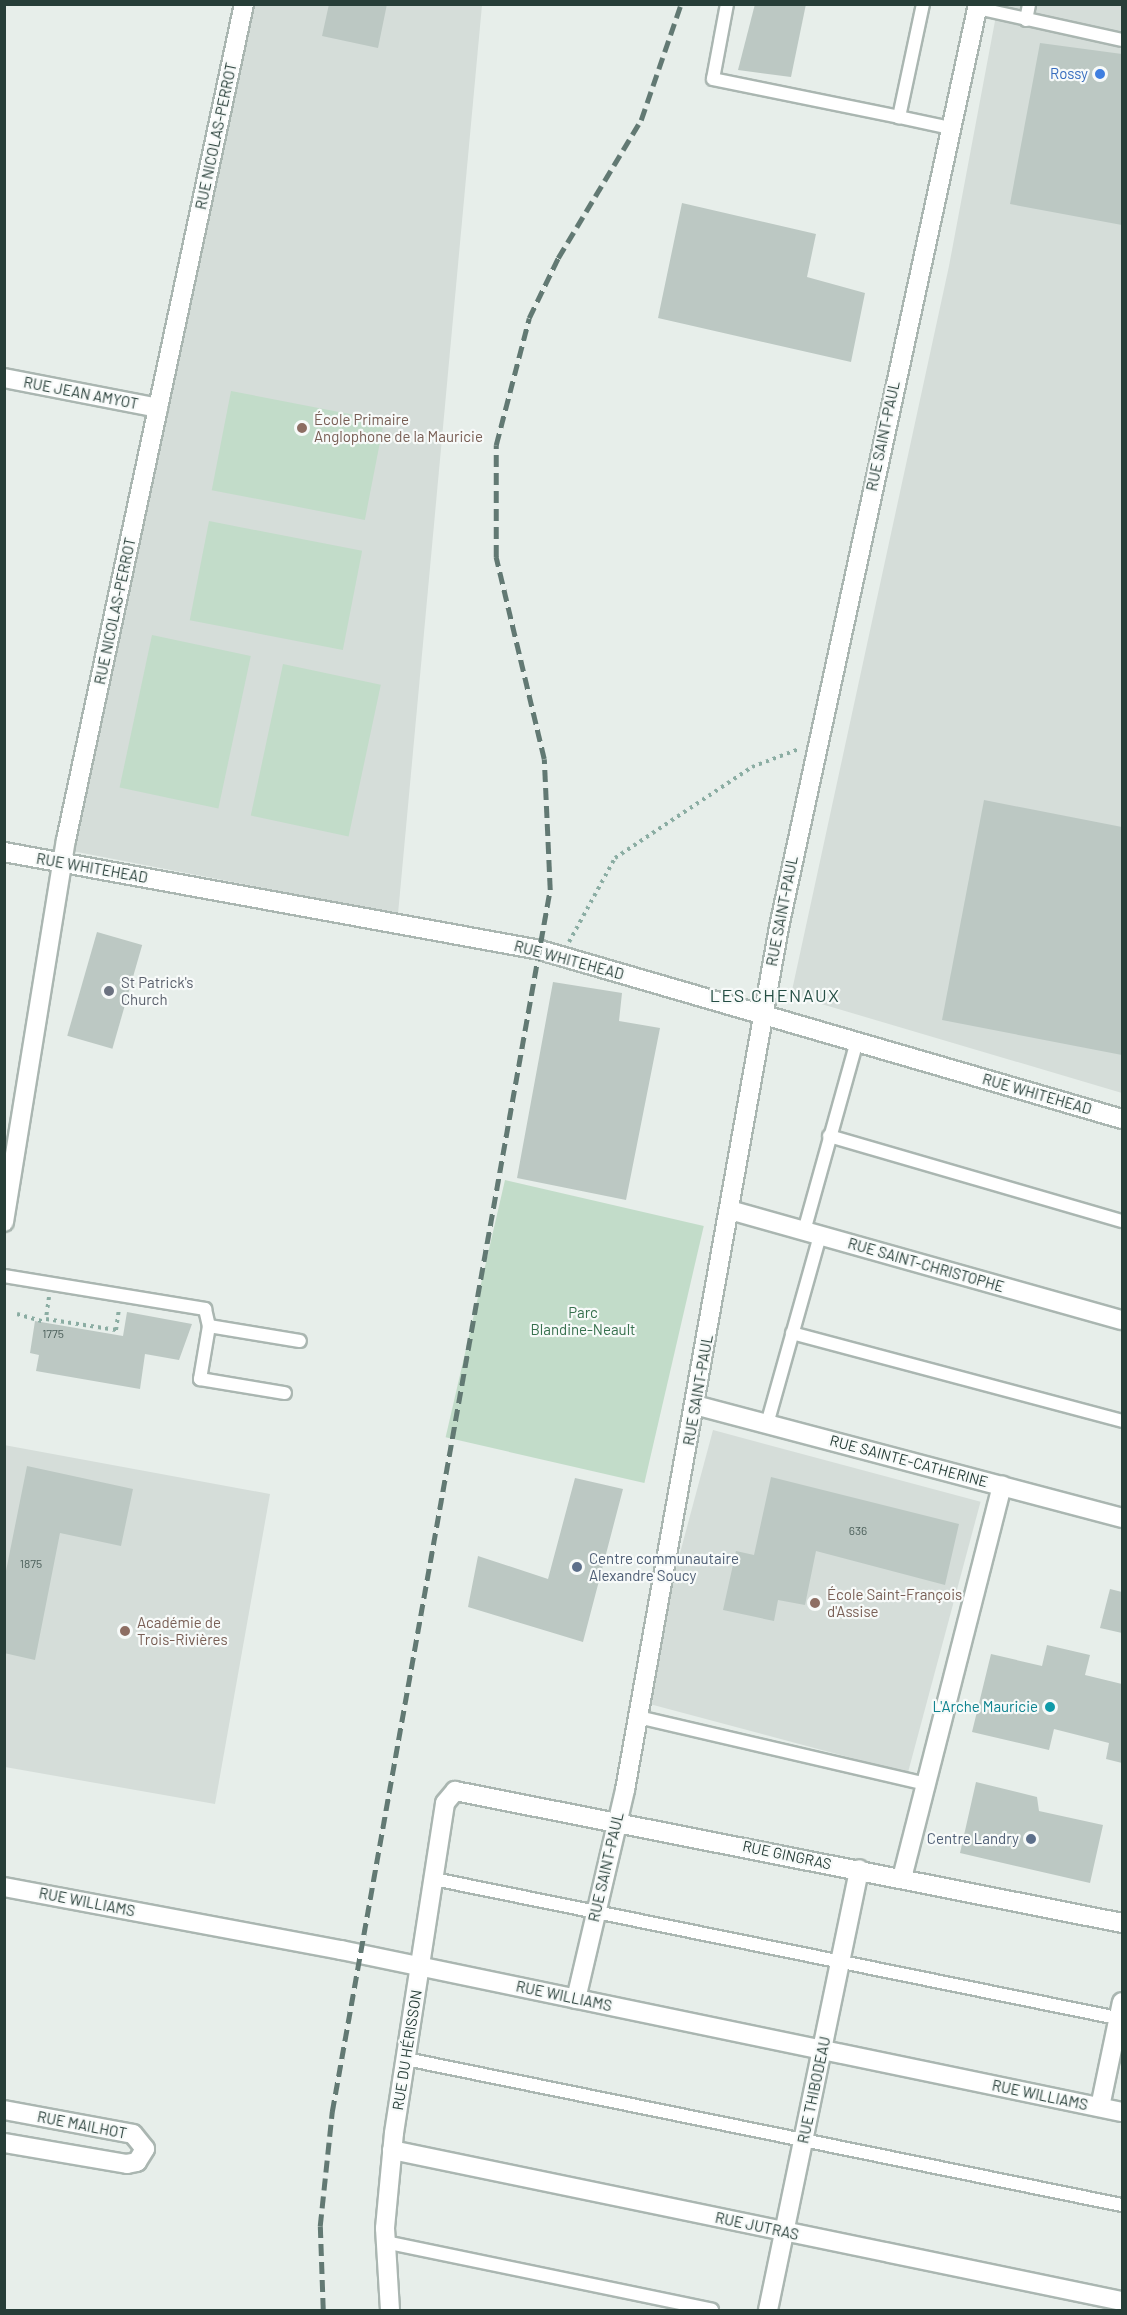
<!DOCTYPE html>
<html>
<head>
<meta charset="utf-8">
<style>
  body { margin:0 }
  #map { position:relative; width:1127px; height:2315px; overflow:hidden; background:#e7eeea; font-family:Barlow,sans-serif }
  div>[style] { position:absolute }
  .built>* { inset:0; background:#d5ddd9; transform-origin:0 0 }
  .green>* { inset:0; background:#c2dcc9; transform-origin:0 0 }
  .building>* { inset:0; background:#bcc8c3; transform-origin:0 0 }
  .path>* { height:4px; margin-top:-2px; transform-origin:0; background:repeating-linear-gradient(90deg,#8bada3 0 3px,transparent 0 7.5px) }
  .roads { filter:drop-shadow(2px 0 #aab6b1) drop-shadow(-2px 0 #aab6b1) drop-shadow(0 2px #aab6b1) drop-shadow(0 -2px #aab6b1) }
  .service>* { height:12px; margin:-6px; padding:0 6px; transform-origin:6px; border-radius:6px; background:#fff }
  .minor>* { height:18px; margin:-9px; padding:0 9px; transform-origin:9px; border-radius:9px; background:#fff }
  .rail>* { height:4.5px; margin-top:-2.25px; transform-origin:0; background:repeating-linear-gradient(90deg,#627973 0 12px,transparent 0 18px) }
  .dots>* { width:16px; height:16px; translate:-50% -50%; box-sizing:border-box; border:3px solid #f7faf9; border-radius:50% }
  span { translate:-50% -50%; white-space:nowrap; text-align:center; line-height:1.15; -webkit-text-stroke:4.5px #f7faf9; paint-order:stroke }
  .number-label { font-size:12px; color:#4c605b }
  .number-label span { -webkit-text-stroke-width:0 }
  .shop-label { font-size:15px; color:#366cbe }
  .right { translate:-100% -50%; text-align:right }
  .street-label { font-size:15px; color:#273e38 }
  .education-label { font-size:15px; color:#785e54 }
  .left { translate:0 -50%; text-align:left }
  .worship-label { font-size:15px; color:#5b616d }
  .park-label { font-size:15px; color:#36704d }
  .service-label { font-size:15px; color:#4e5e75 }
  .culture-label { font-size:15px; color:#0d838f }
  .quarter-label { font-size:18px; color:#254e44; letter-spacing:1.5px }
  .frame { position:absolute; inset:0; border:6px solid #273e38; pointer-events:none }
</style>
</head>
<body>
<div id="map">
  <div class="built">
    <i style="clip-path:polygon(249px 5px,482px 5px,398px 914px,72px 851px)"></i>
    <i style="clip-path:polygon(998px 5px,1122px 5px,1122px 1093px,791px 995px,949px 266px)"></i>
    <i style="left:713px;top:1430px;width:277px;height:281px;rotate:15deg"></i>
    <i style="clip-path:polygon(4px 1445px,270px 1494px,215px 1804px,5px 1767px)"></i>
  </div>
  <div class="green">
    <i style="left:231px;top:391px;width:156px;height:101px;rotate:11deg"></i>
    <i style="left:209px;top:521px;width:156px;height:101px;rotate:11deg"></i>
    <i style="left:152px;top:635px;width:101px;height:156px;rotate:12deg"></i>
    <i style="left:283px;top:664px;width:100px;height:155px;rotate:12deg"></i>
    <i style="left:505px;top:1180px;width:204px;height:264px;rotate:13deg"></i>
  </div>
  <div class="building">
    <i style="clip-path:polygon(329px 4px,387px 4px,378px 48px,322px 36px)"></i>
    <i style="clip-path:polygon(755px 4px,806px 4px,791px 77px,738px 70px)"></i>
    <i style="clip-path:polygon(1040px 43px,1122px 54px,1122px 225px,1010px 204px)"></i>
    <i style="clip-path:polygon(682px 203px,816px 234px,807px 277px,865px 293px,851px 362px,658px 318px)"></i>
    <i style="clip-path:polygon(984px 800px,1122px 827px,1122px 1055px,942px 1020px)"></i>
    <i style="left:97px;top:932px;width:47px;height:108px;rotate:16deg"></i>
    <i style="clip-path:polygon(553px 982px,622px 993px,619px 1021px,660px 1028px,626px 1200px,517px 1178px)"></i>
    <i style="clip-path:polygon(127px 1312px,192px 1324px,179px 1360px,145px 1354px,140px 1389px,36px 1371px,39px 1355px,30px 1353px,35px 1321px,123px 1336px)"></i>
    <i style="clip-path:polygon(27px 1466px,133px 1489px,121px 1546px,60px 1533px,35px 1660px,4px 1653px,4px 1581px)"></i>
    <i style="clip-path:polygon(771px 1477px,959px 1524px,945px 1585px,816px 1551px,805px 1605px,778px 1600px,774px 1621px,723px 1610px,736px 1551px,754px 1555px)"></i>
    <i style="clip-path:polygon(575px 1478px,623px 1489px,583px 1642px,468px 1607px,478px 1556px,548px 1579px)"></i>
    <i style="clip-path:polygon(1110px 1589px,1122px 1592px,1122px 1633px,1100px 1628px)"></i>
    <i style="clip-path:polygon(1047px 1645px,1090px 1655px,1085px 1675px,1122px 1684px,1122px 1763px,1106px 1759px,1109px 1743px,1054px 1729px,1049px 1750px,972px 1732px,991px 1654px,1042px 1666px)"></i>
    <i style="clip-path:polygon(976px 1782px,1037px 1797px,1039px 1811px,1103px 1825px,1090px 1883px,960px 1853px)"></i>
  </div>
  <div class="path">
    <i style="left:569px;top:942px;width:96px;rotate:-61.3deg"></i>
    <i style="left:615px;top:858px;width:164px;rotate:-33.6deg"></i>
    <i style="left:752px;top:767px;width:50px;rotate:-21deg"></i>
    <i style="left:49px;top:1297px;width:22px;rotate:98deg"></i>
    <i style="left:46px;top:1319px;width:71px;rotate:8.9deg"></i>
    <i style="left:116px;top:1330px;width:22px;rotate:-82deg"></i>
    <i style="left:17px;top:1314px;width:29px;rotate:16deg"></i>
  </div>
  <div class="roads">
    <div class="service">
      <i style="left:727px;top:4px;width:76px;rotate:100.6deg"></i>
      <i style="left:713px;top:79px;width:190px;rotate:11.5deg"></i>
      <i style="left:923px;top:4px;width:116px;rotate:102deg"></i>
      <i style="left:899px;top:117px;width:52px;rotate:12.2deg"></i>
      <i style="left:977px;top:8px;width:148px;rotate:12.4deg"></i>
      <i style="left:1026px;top:20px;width:16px;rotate:-79deg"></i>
      <i style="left:829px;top:1136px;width:305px;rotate:16.2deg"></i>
      <i style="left:804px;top:1231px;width:197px;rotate:-74.4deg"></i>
      <i style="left:4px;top:1276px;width:204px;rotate:9.3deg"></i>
      <i style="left:205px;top:1309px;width:17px;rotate:77deg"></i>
      <i style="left:209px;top:1326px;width:54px;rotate:99.6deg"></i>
      <i style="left:200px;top:1379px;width:86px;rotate:9.4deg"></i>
      <i style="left:209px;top:1326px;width:92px;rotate:9.4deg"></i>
      <i style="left:792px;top:1333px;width:342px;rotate:14.9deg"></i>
      <i style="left:767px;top:1424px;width:196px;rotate:-74.3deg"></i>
      <i style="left:638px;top:1717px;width:296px;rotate:13.1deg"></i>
      <i style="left:434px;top:1879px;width:702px;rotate:11.5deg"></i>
      <i style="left:406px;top:2059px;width:731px;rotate:11.53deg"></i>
      <i style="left:385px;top:2242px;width:334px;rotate:11.7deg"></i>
    </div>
    <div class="minor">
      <i style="left:4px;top:378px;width:157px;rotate:11deg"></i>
      <i style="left:4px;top:852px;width:545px;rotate:10.36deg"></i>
      <i style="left:540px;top:950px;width:606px;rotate:16.19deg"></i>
      <i style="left:730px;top:1210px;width:407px;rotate:15.7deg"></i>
      <i style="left:4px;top:1222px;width:387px;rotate:-80.8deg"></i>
      <i style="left:66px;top:840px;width:855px;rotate:-77.98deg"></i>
      <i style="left:695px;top:1405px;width:442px;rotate:14.8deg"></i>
      <i style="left:902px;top:1878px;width:405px;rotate:-75.7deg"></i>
      <i style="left:4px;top:1887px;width:343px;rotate:10.6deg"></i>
      <i style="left:341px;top:1950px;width:798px;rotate:11.72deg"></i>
      <i style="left:576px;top:1999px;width:215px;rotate:-76.8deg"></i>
      <i style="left:625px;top:1790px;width:877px;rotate:-79.88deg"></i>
      <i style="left:779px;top:927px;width:944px;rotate:-77.83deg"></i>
      <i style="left:1100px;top:2107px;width:107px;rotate:-78.2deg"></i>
      <i style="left:4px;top:2110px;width:131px;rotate:10.5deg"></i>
      <i style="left:133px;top:2134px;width:19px;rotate:51deg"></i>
      <i style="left:145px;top:2149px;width:15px;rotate:122deg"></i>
      <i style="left:137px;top:2162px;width:10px;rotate:169deg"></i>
      <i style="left:127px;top:2164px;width:125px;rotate:-170.3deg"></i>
      <i style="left:392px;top:2150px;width:745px;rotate:11.69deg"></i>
      <i style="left:390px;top:2310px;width:82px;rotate:-93.5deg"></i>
      <i style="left:385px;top:2228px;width:95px;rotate:-84.6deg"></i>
      <i style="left:394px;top:2133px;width:334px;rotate:-81.2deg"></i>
      <i style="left:445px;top:1803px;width:16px;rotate:-50deg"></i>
      <i style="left:455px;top:1791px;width:680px;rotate:11.19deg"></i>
      <i style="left:768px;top:2310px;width:450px;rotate:-78.3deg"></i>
    </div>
  </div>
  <div class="rail">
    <i style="left:323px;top:2310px;width:84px;rotate:-92deg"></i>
    <i style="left:320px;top:2226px;width:115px;rotate:-84deg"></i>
    <i style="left:332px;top:2112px;width:1241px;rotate:-79.89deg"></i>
    <i style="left:550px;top:890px;width:131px;rotate:-92.6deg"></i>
    <i style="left:544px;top:759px;width:208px;rotate:-103.4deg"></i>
    <i style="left:496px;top:557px;width:112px;rotate:-90deg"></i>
    <i style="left:496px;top:445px;width:131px;rotate:-75.4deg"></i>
    <i style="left:529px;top:318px;width:67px;rotate:-64.2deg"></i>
    <i style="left:558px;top:258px;width:161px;rotate:-59deg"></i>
    <i style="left:641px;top:120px;width:123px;rotate:-71deg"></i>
  </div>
  <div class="dots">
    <i style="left:1100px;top:74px;background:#3f7fe0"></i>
    <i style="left:302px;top:428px;background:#8d6e63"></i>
    <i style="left:109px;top:991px;background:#6b7280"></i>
    <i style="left:577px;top:1567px;background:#5c6f8a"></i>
    <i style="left:815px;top:1603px;background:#8d6e63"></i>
    <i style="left:125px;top:1631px;background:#8d6e63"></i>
    <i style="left:1050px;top:1707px;background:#0f9aa8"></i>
    <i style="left:1031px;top:1839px;background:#5c6f8a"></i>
  </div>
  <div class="number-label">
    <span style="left:53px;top:1334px">1775</span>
    <span style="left:858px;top:1531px">636</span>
    <span style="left:31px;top:1564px">1875</span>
  </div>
  <div class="shop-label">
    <span class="right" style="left:1088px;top:74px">Rossy</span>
  </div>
  <div class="street-label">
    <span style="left:216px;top:136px;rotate:-78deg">RUE NICOLAS-PERROT</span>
    <span style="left:81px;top:393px;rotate:11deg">RUE JEAN AMYOT</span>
    <span style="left:883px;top:436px;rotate:-78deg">RUE SAINT-PAUL</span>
    <span style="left:115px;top:611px;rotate:-78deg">RUE NICOLAS-PERROT</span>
    <span style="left:92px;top:868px;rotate:10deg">RUE WHITEHEAD</span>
    <span style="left:782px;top:911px;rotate:-79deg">RUE SAINT-PAUL</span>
    <span style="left:569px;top:960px;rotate:15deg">RUE WHITEHEAD</span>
    <span style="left:1037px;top:1094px;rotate:16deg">RUE WHITEHEAD</span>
    <span style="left:926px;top:1265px;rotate:16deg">RUE SAINT-CHRISTOPHE</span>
    <span style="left:698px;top:1390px;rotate:-80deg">RUE SAINT-PAUL</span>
    <span style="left:909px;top:1461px;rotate:15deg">RUE SAINTE-CATHERINE</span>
    <span style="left:787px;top:1855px;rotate:12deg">RUE GINGRAS</span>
    <span style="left:606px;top:1867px;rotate:-77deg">RUE SAINT-PAUL</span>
    <span style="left:87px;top:1902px;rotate:11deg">RUE WILLIAMS</span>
    <span style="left:564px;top:1996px;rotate:12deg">RUE WILLIAMS</span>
    <span style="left:407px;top:2050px;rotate:-81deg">RUE DU HÉRISSON</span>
    <span style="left:814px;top:2090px;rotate:-78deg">RUE THIBODEAU</span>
    <span style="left:1040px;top:2095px;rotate:12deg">RUE WILLIAMS</span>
    <span style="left:82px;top:2125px;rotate:11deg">RUE MAILHOT</span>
    <span style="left:757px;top:2226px;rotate:12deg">RUE JUTRAS</span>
  </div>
  <div class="education-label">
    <span class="left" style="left:314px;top:428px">École Primaire<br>Anglophone de la Mauricie</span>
    <span class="left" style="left:827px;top:1603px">École Saint-François<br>d'Assise</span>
    <span class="left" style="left:137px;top:1631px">Académie de<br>Trois-Rivières</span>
  </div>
  <div class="worship-label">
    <span class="left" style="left:121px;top:991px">St Patrick's<br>Church</span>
  </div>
  <div class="park-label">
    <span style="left:583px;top:1321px">Parc<br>Blandine-Neault</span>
  </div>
  <div class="service-label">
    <span class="left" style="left:589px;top:1567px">Centre communautaire<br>Alexandre Soucy</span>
    <span class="right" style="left:1019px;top:1839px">Centre Landry</span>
  </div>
  <div class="culture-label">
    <span class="right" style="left:1038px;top:1707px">L'Arche Mauricie</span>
  </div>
  <div class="quarter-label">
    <span style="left:775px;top:995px">LES CHENAUX</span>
  </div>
  <div class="frame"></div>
</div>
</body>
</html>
